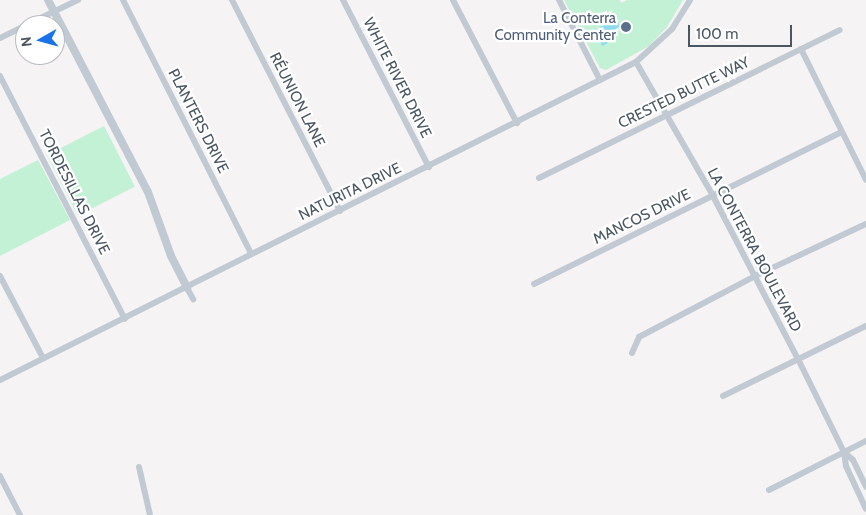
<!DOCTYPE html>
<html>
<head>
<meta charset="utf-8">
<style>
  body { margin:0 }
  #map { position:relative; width:866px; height:515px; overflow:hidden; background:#f5f3f3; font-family:Cabin,sans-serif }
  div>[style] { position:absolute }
  .green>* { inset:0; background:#c3f1d5; transform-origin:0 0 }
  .water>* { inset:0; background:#90daee }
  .minor>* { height:6px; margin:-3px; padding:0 3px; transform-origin:3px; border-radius:3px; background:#c1cad2 }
  .tertiary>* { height:8px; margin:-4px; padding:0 4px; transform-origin:4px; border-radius:4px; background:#c1cad2 }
  .dots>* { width:14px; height:14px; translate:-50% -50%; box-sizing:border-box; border:2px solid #fff; border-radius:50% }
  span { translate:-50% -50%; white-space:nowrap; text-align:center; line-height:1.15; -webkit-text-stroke:4.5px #fff; paint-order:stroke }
  .service-label { font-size:15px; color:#4e5e75 }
  .right { translate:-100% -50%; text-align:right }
  .street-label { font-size:15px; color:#4a5661 }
  .north { position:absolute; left:15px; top:15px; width:50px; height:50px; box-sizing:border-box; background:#fff; border:1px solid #b7bbc0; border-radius:50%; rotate:263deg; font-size:14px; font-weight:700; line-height:20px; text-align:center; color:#4a5661 }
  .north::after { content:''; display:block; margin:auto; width:18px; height:22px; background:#1a73e8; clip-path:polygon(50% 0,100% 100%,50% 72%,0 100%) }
  .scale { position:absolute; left:688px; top:25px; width:104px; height:22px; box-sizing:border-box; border:2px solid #4a5661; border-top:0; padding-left:6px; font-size:15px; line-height:18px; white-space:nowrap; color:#4a5661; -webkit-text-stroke:4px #fff; paint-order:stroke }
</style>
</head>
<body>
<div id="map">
  <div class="green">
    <i style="clip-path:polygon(564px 0,620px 0,621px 3px,627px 0,683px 0,667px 27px,649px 46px,606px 70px,600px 68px)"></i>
    <i style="left:104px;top:126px;width:68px;height:64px;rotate:63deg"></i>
    <i style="clip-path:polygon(38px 160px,70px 220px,0 256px,0 179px)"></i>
  </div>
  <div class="water">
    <i style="clip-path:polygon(615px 17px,621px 27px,608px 33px,608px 43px,602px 46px,596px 30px)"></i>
  </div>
  <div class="minor">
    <i style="left:123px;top:0;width:284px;rotate:63.2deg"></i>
    <i style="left:232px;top:0;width:237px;rotate:62.9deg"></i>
    <i style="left:343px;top:0;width:188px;rotate:62.8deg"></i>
    <i style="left:453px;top:0;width:139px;rotate:62.5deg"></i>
    <i style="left:559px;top:0;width:90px;rotate:62.9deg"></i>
    <i style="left:26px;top:25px;width:58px;rotate:-25.7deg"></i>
    <i style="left:0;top:38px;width:28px;rotate:-26deg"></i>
    <i style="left:801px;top:49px;width:146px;rotate:63.6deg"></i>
    <i style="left:636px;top:62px;width:155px;rotate:60.1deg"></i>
    <i style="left:713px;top:196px;width:184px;rotate:62.5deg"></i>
    <i style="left:798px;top:359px;width:104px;rotate:63.7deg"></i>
    <i style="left:844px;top:452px;width:14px;rotate:82deg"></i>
    <i style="left:846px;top:466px;width:47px;rotate:65.1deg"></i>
    <i style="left:0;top:76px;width:273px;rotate:62.8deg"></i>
    <i style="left:539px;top:178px;width:335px;rotate:-26.2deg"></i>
    <i style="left:0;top:276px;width:93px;rotate:62.3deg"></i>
    <i style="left:534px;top:284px;width:343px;rotate:-26.3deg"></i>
    <i style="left:187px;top:288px;width:13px;rotate:61deg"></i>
    <i style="left:632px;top:353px;width:17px;rotate:-66deg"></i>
    <i style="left:639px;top:337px;width:131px;rotate:-27.7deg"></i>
    <i style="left:755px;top:276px;width:123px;rotate:-25.1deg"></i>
    <i style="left:0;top:380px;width:711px;rotate:-26.57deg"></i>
    <i style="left:636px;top:62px;width:49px;rotate:-42.5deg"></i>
    <i style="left:672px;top:29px;width:34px;rotate:-58deg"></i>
    <i style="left:723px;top:396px;width:159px;rotate:-26.1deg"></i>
    <i style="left:844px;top:452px;width:12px;rotate:42deg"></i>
    <i style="left:853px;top:460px;width:30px;rotate:64deg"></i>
    <i style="left:139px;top:467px;width:49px;rotate:77.1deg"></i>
    <i style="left:0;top:476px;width:44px;rotate:62.9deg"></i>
    <i style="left:769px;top:490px;width:109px;rotate:-26.8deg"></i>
  </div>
  <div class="tertiary">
    <i style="left:48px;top:0;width:216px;rotate:62.5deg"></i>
    <i style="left:148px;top:192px;width:68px;rotate:70.2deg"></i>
    <i style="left:171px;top:256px;width:36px;rotate:63deg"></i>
  </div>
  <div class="dots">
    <i style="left:626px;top:27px;background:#5c6f8a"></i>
  </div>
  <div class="service-label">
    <span class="right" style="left:616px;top:27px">La Conterra<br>Community Center</span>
  </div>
  <div class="street-label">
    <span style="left:397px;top:78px;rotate:63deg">WHITE RIVER DRIVE</span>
    <span style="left:684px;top:93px;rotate:-26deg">CRESTED BUTTE WAY</span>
    <span style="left:297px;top:100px;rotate:63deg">RÉUNION LANE</span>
    <span style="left:198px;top:121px;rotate:63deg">PLANTERS DRIVE</span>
    <span style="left:74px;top:192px;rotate:63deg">TORDESILLAS DRIVE</span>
    <span style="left:350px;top:192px;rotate:-26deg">NATURITA DRIVE</span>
    <span style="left:642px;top:217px;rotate:-26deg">MANCOS DRIVE</span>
    <span style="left:754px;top:250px;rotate:62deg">LA CONTERRA BOULEVARD</span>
  </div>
  <div class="north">N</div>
  <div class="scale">100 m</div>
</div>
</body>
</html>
